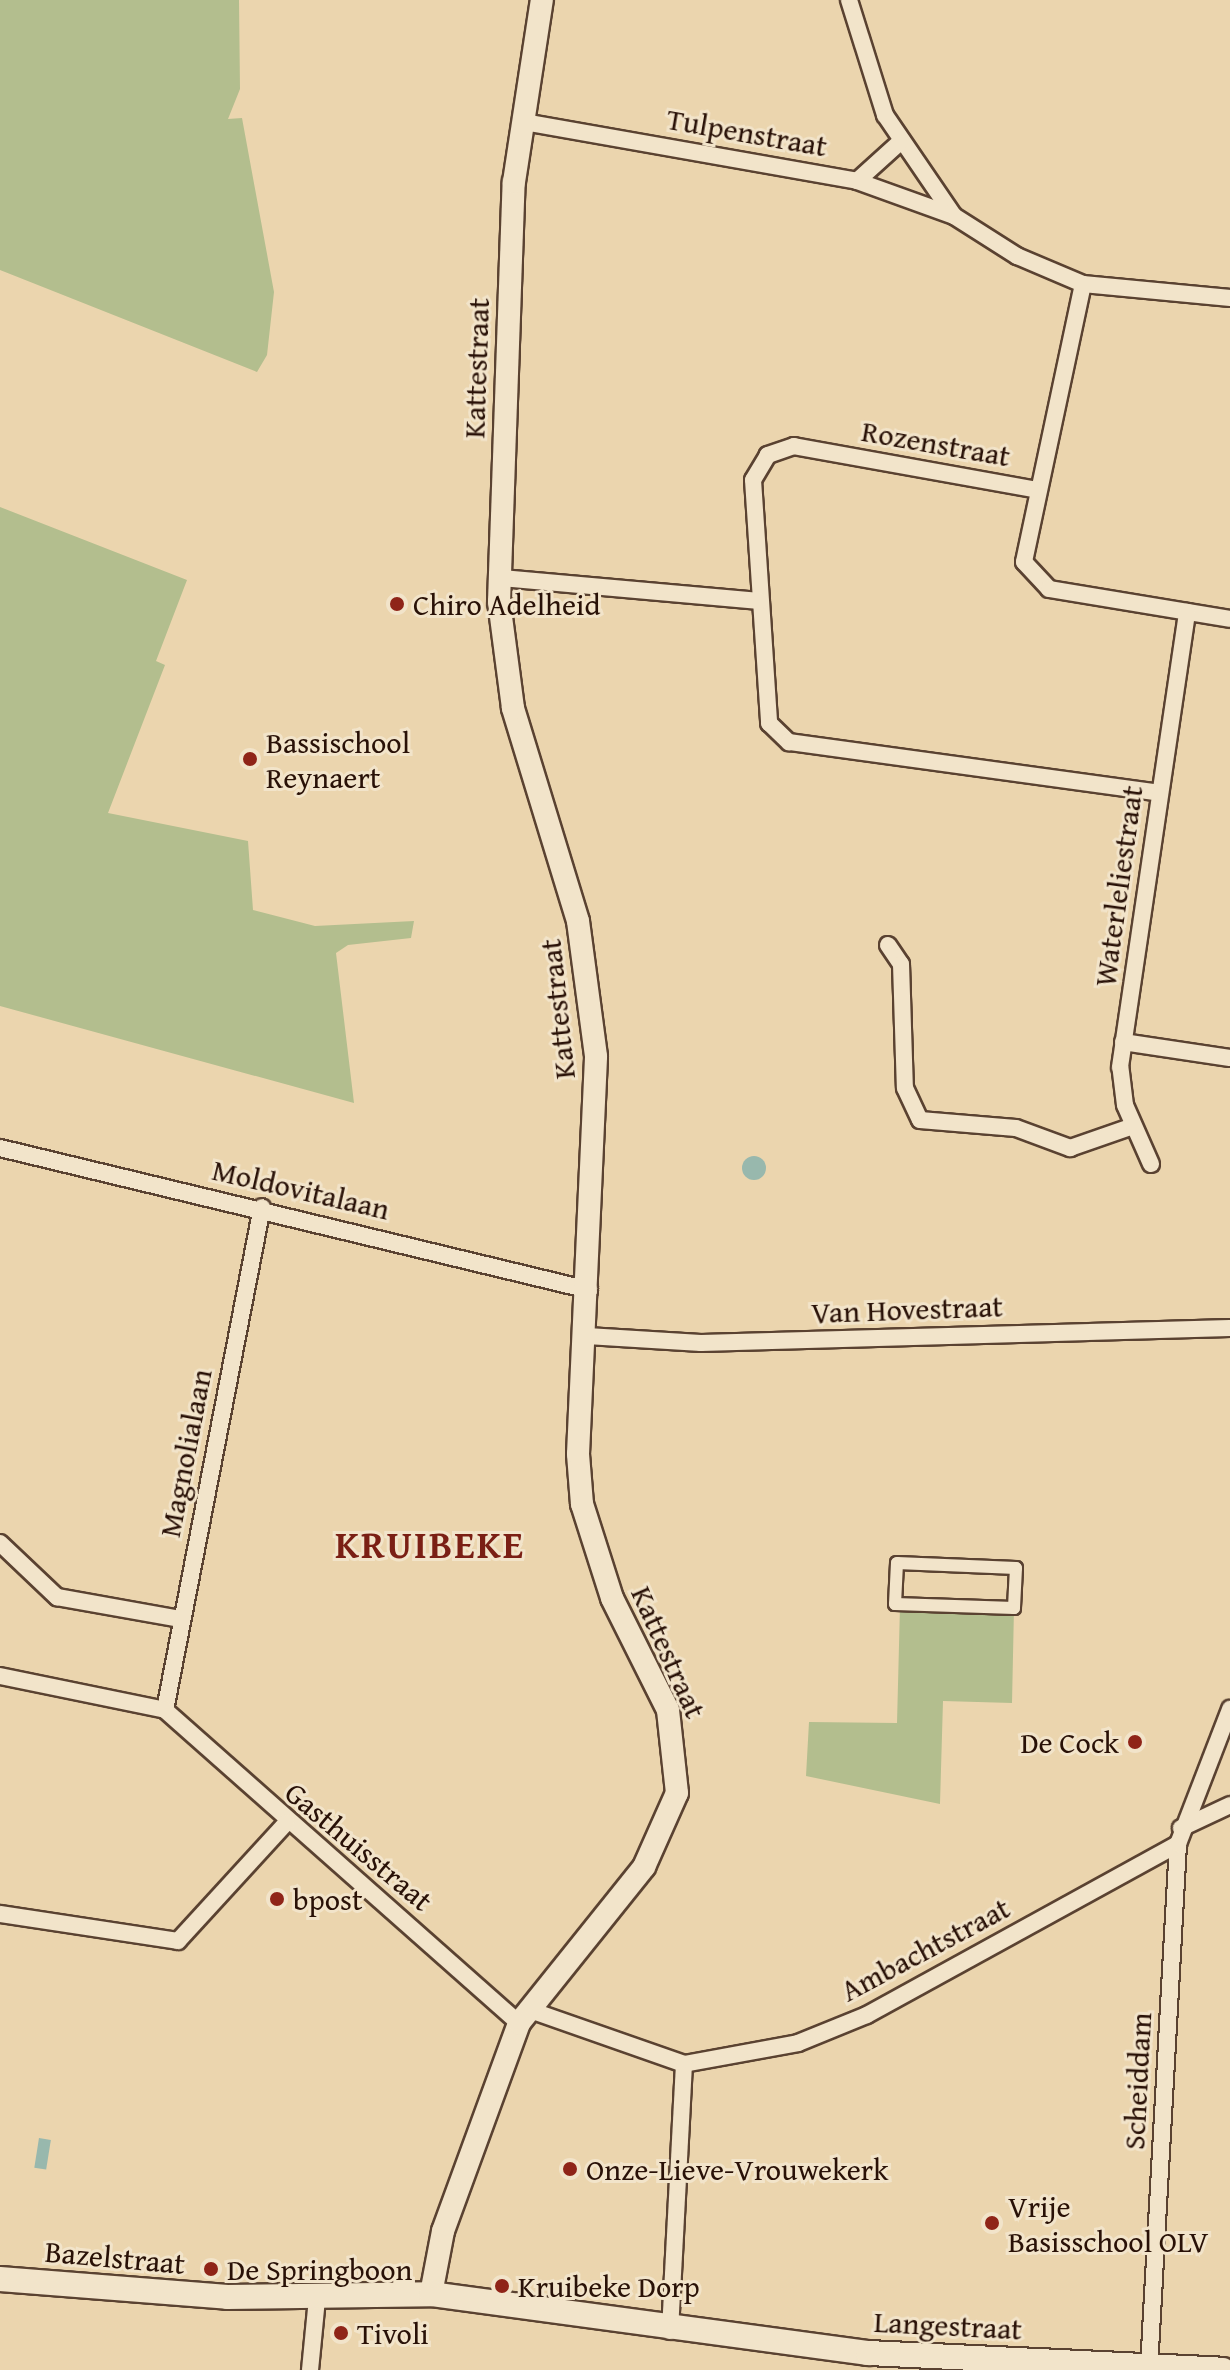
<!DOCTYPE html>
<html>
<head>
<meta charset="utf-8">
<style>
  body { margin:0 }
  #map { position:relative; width:1230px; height:2370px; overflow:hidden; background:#ebd5ae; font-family:"Gentium Book Plus",serif }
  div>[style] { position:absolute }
  .green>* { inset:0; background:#b3be8e }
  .water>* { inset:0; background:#98b8ad; transform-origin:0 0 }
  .round { border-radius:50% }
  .roads { filter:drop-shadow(2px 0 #5a4231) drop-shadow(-2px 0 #5a4231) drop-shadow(0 2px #5a4231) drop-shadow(0 -2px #5a4231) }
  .pedestrian>* { height:12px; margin:-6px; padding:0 6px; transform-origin:6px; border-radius:6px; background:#f2e4ca }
  .minor>* { height:16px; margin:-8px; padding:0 8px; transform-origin:8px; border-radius:8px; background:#f2e4ca }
  .tertiary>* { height:22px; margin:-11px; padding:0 11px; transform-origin:11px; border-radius:11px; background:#f2e4ca }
  .secondary>* { height:24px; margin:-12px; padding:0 12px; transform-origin:12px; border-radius:12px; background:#f2e4ca }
  .dots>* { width:22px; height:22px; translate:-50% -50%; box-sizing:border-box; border:4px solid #f2e4ca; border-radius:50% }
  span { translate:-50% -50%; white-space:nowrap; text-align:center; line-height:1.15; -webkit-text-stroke:6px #f2e4ca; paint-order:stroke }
  .street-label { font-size:30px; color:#291107 }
  .poi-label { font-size:30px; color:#291107 }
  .left { translate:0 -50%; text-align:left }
  .right { translate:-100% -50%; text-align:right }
  .district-label { font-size:38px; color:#7a1f14; font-weight:700; letter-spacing:2px }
</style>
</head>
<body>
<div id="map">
  <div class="green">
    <i style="clip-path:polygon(0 0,239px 0,240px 89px,228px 119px,242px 118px,274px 292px,267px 355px,257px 372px,0 270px)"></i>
    <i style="clip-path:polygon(0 507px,187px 580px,156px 661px,165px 665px,108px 813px,248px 841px,253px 910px,315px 926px,414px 921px,411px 938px,348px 945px,336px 953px,354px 1103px,0 1006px)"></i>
    <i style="clip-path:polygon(900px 1606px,1014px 1608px,1012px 1703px,943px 1701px,940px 1804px,806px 1776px,809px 1722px,897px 1723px)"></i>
  </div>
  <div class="water">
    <i class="round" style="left:742px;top:1156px;width:24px;height:24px"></i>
    <i style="left:39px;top:2138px;width:12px;height:30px;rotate:9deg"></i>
  </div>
  <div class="roads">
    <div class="pedestrian">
      <i style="left:897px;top:1563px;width:119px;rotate:2.4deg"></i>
      <i style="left:1016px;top:1568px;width:40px;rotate:92.9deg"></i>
      <i style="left:1014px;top:1608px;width:119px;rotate:-178.1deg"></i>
      <i style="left:895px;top:1604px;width:41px;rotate:-87.2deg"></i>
    </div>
    <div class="minor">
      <i style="left:849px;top:0;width:121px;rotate:72.6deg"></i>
      <i style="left:885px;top:115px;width:122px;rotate:55.7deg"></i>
      <i style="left:954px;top:216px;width:75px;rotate:32.4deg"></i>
      <i style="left:1017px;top:256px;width:72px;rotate:23deg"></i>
      <i style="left:1083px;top:284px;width:148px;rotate:5.4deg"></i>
      <i style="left:524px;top:122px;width:338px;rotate:10deg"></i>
      <i style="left:857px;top:181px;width:103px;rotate:19.8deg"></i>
      <i style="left:857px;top:181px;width:57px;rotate:-42.1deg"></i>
      <i style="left:1083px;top:284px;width:284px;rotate:102deg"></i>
      <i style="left:1024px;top:562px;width:37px;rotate:47deg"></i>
      <i style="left:1049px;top:589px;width:183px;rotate:9.4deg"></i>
      <i style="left:1038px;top:490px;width:248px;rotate:-169.8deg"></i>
      <i style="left:794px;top:446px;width:28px;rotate:161deg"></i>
      <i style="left:768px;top:455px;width:29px;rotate:121deg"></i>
      <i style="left:753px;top:480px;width:244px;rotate:86.2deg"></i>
      <i style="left:769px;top:723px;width:28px;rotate:44deg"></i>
      <i style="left:789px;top:742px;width:374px;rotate:7.8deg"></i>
      <i style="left:501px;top:578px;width:260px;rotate:5.1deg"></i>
      <i style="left:888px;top:945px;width:23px;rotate:56deg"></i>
      <i style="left:901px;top:964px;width:124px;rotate:88.2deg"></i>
      <i style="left:905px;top:1088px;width:35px;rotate:65deg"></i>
      <i style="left:920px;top:1120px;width:96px;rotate:4.8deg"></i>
      <i style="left:1016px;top:1128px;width:58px;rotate:20.3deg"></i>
      <i style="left:1070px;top:1148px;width:67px;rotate:-19.2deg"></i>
      <i style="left:1123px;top:1042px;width:108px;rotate:8.5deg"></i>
      <i style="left:0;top:1148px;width:606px;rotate:13.55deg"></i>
      <i style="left:1151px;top:1164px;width:64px;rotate:-113.8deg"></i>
      <i style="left:1125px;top:1105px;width:38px;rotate:-97deg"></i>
      <i style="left:1120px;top:1067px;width:460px;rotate:-81.6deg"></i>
      <i style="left:587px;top:1336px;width:114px;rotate:3.5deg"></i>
      <i style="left:701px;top:1343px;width:529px;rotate:-1.62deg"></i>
      <i style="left:0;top:1543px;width:79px;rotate:43.5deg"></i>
      <i style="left:57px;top:1597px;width:126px;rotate:10.1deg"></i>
      <i style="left:0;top:1676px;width:168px;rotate:11.6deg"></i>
      <i style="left:165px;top:1710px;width:512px;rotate:-79.08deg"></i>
      <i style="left:165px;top:1710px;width:473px;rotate:41.5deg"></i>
      <i style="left:1181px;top:1828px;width:54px;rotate:-25.1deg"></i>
      <i style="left:0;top:1914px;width:180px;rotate:8.6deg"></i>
      <i style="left:178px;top:1941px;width:160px;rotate:-47.5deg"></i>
      <i style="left:530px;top:2010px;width:163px;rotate:19.3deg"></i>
      <i style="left:684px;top:2064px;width:116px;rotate:-10.4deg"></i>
      <i style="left:798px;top:2043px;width:74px;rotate:-22.1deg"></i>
      <i style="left:867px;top:2015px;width:355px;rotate:-28.8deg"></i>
      <i style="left:670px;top:2331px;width:267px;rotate:-87deg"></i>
      <i style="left:1149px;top:2368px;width:525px;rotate:-86.83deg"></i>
      <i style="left:1178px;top:1844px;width:145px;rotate:-68.9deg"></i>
      <i style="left:310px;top:2370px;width:72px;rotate:-84.4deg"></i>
    </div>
    <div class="tertiary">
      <i style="left:431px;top:2294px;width:64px;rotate:-79.2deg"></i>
      <i style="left:443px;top:2231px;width:221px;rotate:-69.9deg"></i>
      <i style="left:519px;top:2023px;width:200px;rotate:-51.3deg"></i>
      <i style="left:644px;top:1867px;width:81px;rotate:-66deg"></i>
      <i style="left:677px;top:1793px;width:83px;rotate:-96.2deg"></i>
      <i style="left:668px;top:1710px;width:125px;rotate:-116.6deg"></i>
      <i style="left:612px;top:1598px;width:99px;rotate:-107.7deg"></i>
      <i style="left:582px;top:1504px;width:50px;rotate:-94.6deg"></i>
      <i style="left:578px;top:1454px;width:398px;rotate:-87.4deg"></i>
      <i style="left:596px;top:1056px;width:136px;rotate:-97.6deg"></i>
      <i style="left:578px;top:921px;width:223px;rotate:-107deg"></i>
      <i style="left:513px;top:708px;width:107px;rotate:-97.5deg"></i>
      <i style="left:499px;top:602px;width:420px;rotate:-88deg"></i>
      <i style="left:514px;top:182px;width:184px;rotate:-81.3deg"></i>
    </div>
    <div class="secondary">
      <i style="left:0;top:2279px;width:228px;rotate:4.5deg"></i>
      <i style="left:227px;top:2297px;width:204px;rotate:-0.8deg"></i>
      <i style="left:431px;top:2294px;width:441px;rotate:7.7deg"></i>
      <i style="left:868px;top:2353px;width:355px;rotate:2.7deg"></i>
    </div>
  </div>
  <div class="dots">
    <i style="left:397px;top:604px;background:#8f2418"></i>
    <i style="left:250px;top:759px;background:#8f2418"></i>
    <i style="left:1135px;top:1742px;background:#8f2418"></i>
    <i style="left:277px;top:1899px;background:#8f2418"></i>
    <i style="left:570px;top:2169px;background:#8f2418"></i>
    <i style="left:992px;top:2223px;background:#8f2418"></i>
    <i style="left:211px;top:2269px;background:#8f2418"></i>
    <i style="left:502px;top:2286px;background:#8f2418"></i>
    <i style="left:341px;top:2333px;background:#8f2418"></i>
  </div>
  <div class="street-label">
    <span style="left:747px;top:132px;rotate:10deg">Tulpenstraat</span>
    <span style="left:476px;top:368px;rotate:-88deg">Kattestraat</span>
    <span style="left:936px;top:443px;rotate:10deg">Rozenstraat</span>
    <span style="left:1118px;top:886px;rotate:-82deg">Waterleliestraat</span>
    <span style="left:557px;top:1009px;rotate:-96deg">Kattestraat</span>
    <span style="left:301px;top:1189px;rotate:13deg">Moldovitalaan</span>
    <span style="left:907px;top:1309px;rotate:-2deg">Van Hovestraat</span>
    <span style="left:185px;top:1453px;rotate:-79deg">Magnolialaan</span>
    <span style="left:669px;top:1652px;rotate:66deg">Kattestraat</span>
    <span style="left:359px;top:1846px;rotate:40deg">Gasthuisstraat</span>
    <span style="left:925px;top:1949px;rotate:-28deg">Ambachtstraat</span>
    <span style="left:1137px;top:2081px;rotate:-87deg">Scheiddam</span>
    <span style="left:115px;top:2257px;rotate:5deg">Bazelstraat</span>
    <span style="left:948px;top:2325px;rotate:3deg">Langestraat</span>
  </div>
  <div class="poi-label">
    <span class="left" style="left:413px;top:604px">Chiro Adelheid</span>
    <span class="left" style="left:266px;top:759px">Bassischool<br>Reynaert</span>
    <span class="right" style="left:1119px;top:1742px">De Cock</span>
    <span class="left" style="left:293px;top:1899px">bpost</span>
    <span class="left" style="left:586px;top:2169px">Onze-Lieve-Vrouwekerk</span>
    <span class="left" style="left:1008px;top:2223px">Vrije<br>Basisschool OLV</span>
    <span class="left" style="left:227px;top:2269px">De Springboon</span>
    <span class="left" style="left:518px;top:2286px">Kruibeke Dorp</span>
    <span class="left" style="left:357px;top:2333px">Tivoli</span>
  </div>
  <div class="district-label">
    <span style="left:430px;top:1545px">KRUIBEKE</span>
  </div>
</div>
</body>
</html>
